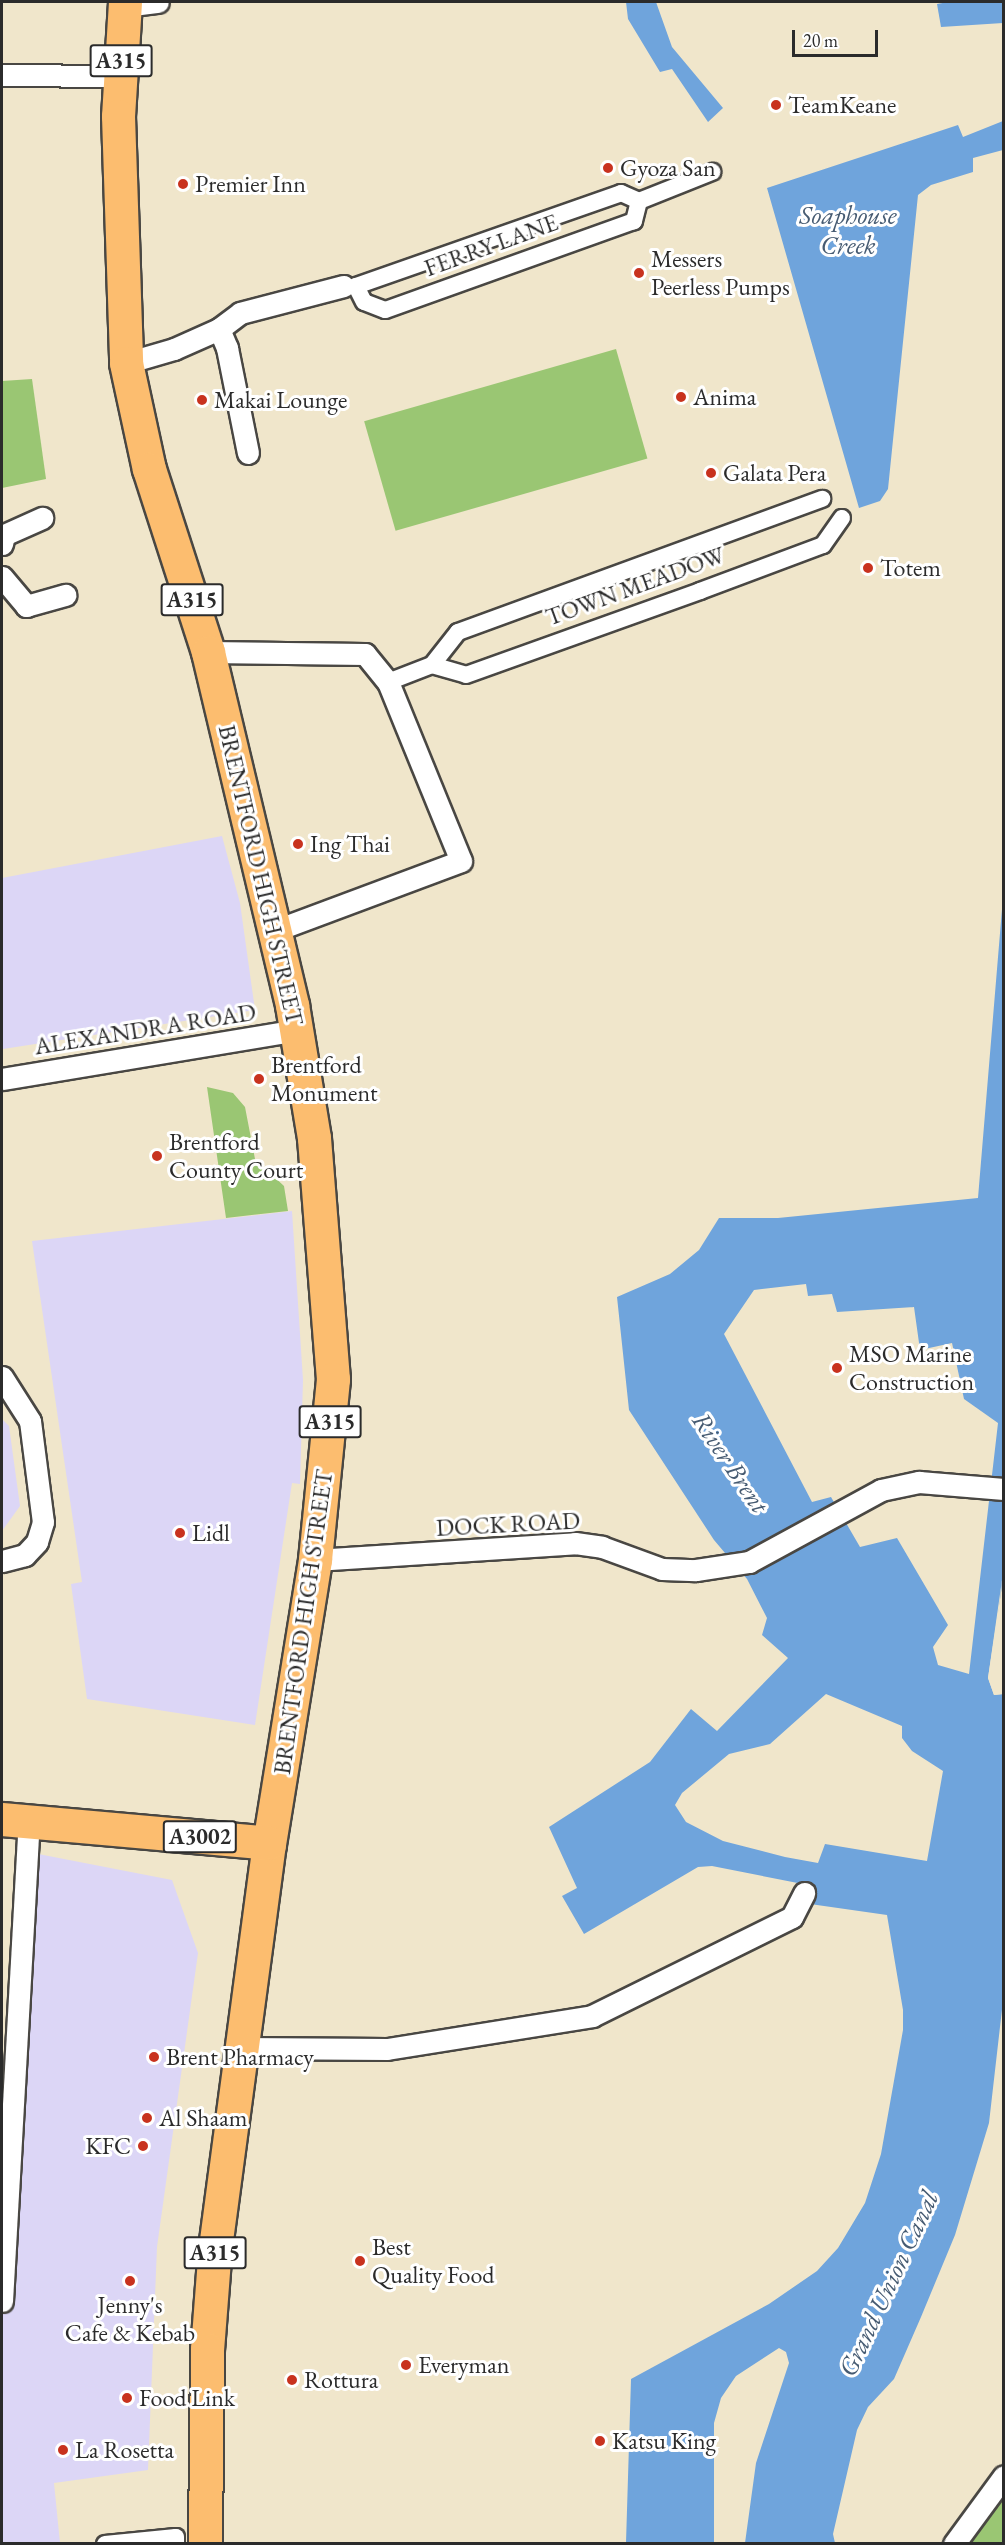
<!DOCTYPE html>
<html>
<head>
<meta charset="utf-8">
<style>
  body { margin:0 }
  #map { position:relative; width:1005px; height:2545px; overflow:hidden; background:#f0e6cb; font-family:"EB Garamond",serif }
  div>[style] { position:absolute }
  .built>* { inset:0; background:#dcd6f6 }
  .green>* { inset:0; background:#9ac673; transform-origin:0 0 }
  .water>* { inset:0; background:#6fa4dc }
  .pier>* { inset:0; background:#f0e6cb }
  .roads { filter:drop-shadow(2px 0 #494743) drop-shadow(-2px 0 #494743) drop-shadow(0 2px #494743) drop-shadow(0 -2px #494743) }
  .pedestrian>* { height:16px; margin:-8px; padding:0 8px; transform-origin:8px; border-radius:8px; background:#fff }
  .minor>* { height:21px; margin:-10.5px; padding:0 10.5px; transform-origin:10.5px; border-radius:10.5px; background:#fff }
  .primary>* { height:33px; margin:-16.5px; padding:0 16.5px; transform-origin:16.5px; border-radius:16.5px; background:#fcbd6f }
  .dots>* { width:16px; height:16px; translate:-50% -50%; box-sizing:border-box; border:3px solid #fff; border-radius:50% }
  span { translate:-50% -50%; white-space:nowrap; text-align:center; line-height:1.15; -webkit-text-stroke:6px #fff; paint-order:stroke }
  .shield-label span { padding:2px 4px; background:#fff; border:2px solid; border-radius:4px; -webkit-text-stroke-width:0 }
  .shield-label { font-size:22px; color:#2b2b2b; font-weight:700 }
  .poi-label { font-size:24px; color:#2b2b2b }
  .left { translate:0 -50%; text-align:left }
  .right { translate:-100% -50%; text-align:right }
  .street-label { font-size:24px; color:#2b2b2b }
  .water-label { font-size:26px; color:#465b72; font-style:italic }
  .frame { position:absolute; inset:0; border:3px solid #2b2b2b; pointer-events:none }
  .scale { position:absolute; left:792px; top:30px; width:86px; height:27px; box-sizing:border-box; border:3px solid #2b2b2b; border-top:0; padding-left:8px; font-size:18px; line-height:21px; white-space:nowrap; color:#2b2b2b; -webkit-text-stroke:4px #fff; paint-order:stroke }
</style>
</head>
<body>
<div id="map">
  <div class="built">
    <i style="clip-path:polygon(222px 836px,240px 903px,255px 1010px,3px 1049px,2px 878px)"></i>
    <i style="clip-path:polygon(292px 1211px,303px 1380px,300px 1484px,292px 1483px,255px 1725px,87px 1699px,71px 1584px,82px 1582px,32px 1241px)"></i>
    <i style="clip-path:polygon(2px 1419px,9px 1426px,20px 1506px,2px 1531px)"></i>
    <i style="clip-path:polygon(28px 1852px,172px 1880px,198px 1953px,157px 2247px,148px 2470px,54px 2483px,60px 2543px,2px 2544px,2px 2301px)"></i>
  </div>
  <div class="green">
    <i style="left:616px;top:349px;width:114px;height:262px;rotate:74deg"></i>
    <i style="clip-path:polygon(32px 379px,46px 479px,2px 488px,2px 381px)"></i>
    <i style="clip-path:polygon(207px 1087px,233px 1093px,245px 1107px,255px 1159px,284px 1186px,288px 1211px,226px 1218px)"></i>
    <i style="clip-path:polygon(1003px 2484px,1003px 2543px,960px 2543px)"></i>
  </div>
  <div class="water">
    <i style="clip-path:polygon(626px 2px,656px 2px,672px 47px,723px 108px,708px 122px,672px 69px,660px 72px,628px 19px)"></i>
    <i style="clip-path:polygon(948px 2px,1003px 2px,1003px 23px,941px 27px,937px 4px)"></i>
    <i style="clip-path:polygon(1003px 121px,1003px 150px,973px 158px,973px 172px,931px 185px,918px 195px,888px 489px,880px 501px,859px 508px,767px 188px,958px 125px,963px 137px)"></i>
    <i style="clip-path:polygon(evenodd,1003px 897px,1004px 1573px,988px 1678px,994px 1695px,1004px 1694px,1004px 1992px,989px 2123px,955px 2235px,921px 2317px,894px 2379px,868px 2407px,857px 2430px,833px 2534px,835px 2543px,745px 2543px,756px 2463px,789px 2363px,786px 2352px,779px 2348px,736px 2376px,721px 2398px,714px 2423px,714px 2543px,626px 2543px,631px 2379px,769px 2304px,817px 2271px,838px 2248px,865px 2203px,881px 2154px,903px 2030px,903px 2010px,887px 1915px,810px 1904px,813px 1886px,712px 1866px,698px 1867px,584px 1934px,562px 1896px,577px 1888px,549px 1827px,650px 1762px,691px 1709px,717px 1731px,788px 1658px,762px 1635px,767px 1618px,747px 1579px,714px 1540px,629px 1410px,617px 1297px,670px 1274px,699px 1250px,719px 1218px,778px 1218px,978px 1198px,1003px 897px,806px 1284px,808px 1296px,832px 1294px,837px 1312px,914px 1307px,920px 1350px,952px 1343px,964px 1399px,998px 1423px,969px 1674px,938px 1665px,933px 1647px,948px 1625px,897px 1538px,860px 1547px,831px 1497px,812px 1502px,724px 1334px,754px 1290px,806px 1284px,1003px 897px,826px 1694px,902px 1726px,902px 1738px,912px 1751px,943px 1771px,927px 1861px,825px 1844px,818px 1863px,785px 1857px,723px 1841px,686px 1822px,675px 1805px,682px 1793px,729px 1754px,770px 1744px,826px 1694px)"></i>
  </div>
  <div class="pier">
    <i style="clip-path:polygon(1003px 1573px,991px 1678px,996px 1692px,1003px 1694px,994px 1695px,988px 1678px)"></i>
  </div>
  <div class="roads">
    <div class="pedestrian">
      <i style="left:639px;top:201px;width:21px;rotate:104deg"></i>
      <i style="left:634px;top:221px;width:264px;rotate:160.3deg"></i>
      <i style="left:385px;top:310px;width:22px;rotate:-159deg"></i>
      <i style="left:364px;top:302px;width:18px;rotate:-117deg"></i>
      <i style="left:356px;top:286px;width:281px;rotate:-19.3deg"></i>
      <i style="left:621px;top:193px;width:20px;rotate:24deg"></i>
      <i style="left:639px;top:201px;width:79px;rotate:-21.7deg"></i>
      <i style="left:432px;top:665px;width:42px;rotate:-51.8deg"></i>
      <i style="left:458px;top:632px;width:388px;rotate:-20.1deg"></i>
      <i style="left:388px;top:682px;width:47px;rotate:-21.1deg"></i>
      <i style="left:432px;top:665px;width:35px;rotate:16deg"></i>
      <i style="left:466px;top:675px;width:249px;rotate:-19.7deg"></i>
      <i style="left:700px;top:591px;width:131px;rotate:-20.5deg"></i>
      <i style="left:823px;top:545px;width:33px;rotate:-55deg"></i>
      <i style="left:105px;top:2544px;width:71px;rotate:-5.6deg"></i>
      <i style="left:176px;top:2537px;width:7px;rotate:90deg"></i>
    </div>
    <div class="minor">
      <i style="left:125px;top:6px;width:33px;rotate:-7deg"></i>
      <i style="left:2px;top:75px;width:118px;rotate:0.5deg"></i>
      <i style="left:219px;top:329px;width:21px;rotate:67deg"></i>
      <i style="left:227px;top:348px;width:107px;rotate:78.7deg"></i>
      <i style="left:126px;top:363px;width:50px;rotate:-16.3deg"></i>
      <i style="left:174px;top:349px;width:49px;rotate:-24deg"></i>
      <i style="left:219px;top:329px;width:26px;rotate:-37deg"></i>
      <i style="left:240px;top:313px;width:107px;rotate:-14.6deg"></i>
      <i style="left:2px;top:544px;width:9px;rotate:-77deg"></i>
      <i style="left:4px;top:535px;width:42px;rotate:-24.1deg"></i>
      <i style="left:2px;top:577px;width:38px;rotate:50deg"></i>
      <i style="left:26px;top:606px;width:41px;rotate:-15.8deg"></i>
      <i style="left:208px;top:652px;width:157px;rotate:0.7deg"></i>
      <i style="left:365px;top:654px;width:36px;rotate:51deg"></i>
      <i style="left:388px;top:682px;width:193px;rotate:67.8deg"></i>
      <i style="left:461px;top:861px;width:197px;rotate:159.5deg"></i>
      <i style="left:2px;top:1079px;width:299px;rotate:-9.4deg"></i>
      <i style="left:2px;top:1377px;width:52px;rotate:57.5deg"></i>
      <i style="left:30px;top:1421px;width:102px;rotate:82.7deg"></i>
      <i style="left:43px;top:1522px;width:21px;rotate:107deg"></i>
      <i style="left:37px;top:1542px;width:18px;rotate:133deg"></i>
      <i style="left:25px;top:1555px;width:24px;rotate:165deg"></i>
      <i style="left:315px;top:1560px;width:261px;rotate:-3.7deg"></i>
      <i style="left:575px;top:1543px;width:27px;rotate:8deg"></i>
      <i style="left:602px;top:1547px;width:64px;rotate:20.1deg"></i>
      <i style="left:662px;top:1569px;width:34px;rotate:2deg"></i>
      <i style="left:696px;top:1570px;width:54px;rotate:-8.6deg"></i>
      <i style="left:749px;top:1562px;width:150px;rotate:-28.6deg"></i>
      <i style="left:881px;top:1490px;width:39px;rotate:-12deg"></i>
      <i style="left:919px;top:1482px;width:85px;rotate:4.7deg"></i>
      <i style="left:240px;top:2048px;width:147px;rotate:0.4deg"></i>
      <i style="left:387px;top:2049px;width:208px;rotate:-9.1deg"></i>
      <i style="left:592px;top:2016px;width:223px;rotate:-26.3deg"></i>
      <i style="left:792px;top:1917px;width:27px;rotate:-63deg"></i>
      <i style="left:2px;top:2301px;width:480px;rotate:-86.8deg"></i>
      <i style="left:954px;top:2544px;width:84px;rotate:-53.7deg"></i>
    </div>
    <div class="primary">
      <i style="left:125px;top:2px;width:114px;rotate:93.5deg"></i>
      <i style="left:118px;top:116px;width:247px;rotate:88.1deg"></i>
      <i style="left:126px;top:363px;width:108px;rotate:77.8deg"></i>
      <i style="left:149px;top:469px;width:192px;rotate:72.1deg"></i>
      <i style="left:208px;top:652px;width:363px;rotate:76.6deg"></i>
      <i style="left:292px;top:1005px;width:135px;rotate:80.6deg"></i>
      <i style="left:314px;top:1138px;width:242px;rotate:85.5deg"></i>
      <i style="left:333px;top:1379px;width:182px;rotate:95.7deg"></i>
      <i style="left:315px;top:1560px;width:287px;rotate:99.2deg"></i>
      <i style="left:269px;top:1843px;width:407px;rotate:97.6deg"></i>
      <i style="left:215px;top:2246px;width:103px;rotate:94.4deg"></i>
      <i style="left:207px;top:2349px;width:195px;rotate:90.6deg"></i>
      <i style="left:2px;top:1819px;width:268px;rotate:5.1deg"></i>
    </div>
  </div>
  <div class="dots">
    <i style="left:776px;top:105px;background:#c8321e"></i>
    <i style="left:608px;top:168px;background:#c8321e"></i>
    <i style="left:183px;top:184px;background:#c8321e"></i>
    <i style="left:639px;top:273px;background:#c8321e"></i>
    <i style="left:681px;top:397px;background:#c8321e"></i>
    <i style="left:202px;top:400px;background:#c8321e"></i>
    <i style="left:711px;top:473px;background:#c8321e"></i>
    <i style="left:868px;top:568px;background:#c8321e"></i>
    <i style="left:298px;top:844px;background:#c8321e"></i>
    <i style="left:259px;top:1079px;background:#c8321e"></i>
    <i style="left:157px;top:1156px;background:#c8321e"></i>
    <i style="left:837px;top:1368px;background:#c8321e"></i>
    <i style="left:180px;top:1533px;background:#c8321e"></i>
    <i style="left:154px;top:2057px;background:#c8321e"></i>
    <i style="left:147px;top:2118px;background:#c8321e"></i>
    <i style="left:143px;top:2146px;background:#c8321e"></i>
    <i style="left:360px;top:2261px;background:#c8321e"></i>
    <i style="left:130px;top:2281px;background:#c8321e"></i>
    <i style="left:406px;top:2365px;background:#c8321e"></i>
    <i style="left:292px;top:2380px;background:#c8321e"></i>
    <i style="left:127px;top:2398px;background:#c8321e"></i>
    <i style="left:600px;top:2441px;background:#c8321e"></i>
    <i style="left:63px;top:2450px;background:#c8321e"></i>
  </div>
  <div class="shield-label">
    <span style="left:121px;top:61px">A315</span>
    <span style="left:192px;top:600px">A315</span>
    <span style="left:330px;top:1422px">A315</span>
    <span style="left:200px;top:1837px">A3002</span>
    <span style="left:215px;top:2253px">A315</span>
  </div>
  <div class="poi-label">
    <span class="left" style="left:788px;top:105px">TeamKeane</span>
    <span class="left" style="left:620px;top:168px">Gyoza San</span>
    <span class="left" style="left:195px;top:184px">Premier Inn</span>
    <span class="left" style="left:651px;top:273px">Messers<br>Peerless Pumps</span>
    <span class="left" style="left:693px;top:397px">Anima</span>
    <span class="left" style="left:214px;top:400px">Makai Lounge</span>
    <span class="left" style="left:723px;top:473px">Galata Pera</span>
    <span class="left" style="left:880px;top:568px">Totem</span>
    <span class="left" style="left:310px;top:844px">Ing Thai</span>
    <span class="left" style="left:271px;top:1079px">Brentford<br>Monument</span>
    <span class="left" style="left:169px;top:1156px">Brentford<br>County Court</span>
    <span class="left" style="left:849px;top:1368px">MSO Marine<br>Construction</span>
    <span class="left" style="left:192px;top:1533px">Lidl</span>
    <span class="left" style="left:166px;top:2057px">Brent Pharmacy</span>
    <span class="left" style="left:159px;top:2118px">Al Shaam</span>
    <span class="right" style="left:131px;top:2146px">KFC</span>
    <span class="left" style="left:372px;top:2261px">Best<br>Quality Food</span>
    <span style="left:130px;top:2319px">Jenny's<br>Cafe &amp; Kebab</span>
    <span class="left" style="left:418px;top:2365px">Everyman</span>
    <span class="left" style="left:304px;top:2380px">Rottura</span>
    <span class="left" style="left:139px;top:2398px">Food Link</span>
    <span class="left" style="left:612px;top:2441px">Katsu King</span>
    <span class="left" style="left:75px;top:2450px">La Rosetta</span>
  </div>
  <div class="street-label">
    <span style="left:491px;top:245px;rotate:-20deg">FERRY LANE</span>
    <span style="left:635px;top:586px;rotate:-20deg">TOWN MEADOW</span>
    <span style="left:261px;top:875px;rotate:77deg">BRENTFORD HIGH STREET</span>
    <span style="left:145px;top:1029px;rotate:-9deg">ALEXANDRA ROAD</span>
    <span style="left:508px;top:1524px;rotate:-3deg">DOCK ROAD</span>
    <span style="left:303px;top:1622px;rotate:-82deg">BRENTFORD HIGH STREET</span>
  </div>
  <div class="water-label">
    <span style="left:848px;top:231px">Soaphouse<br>Creek</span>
    <span style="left:730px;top:1463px;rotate:56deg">River Brent</span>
    <span style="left:889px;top:2284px;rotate:-65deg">Grand Union Canal</span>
  </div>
  <div class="frame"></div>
  <div class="scale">20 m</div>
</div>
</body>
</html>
